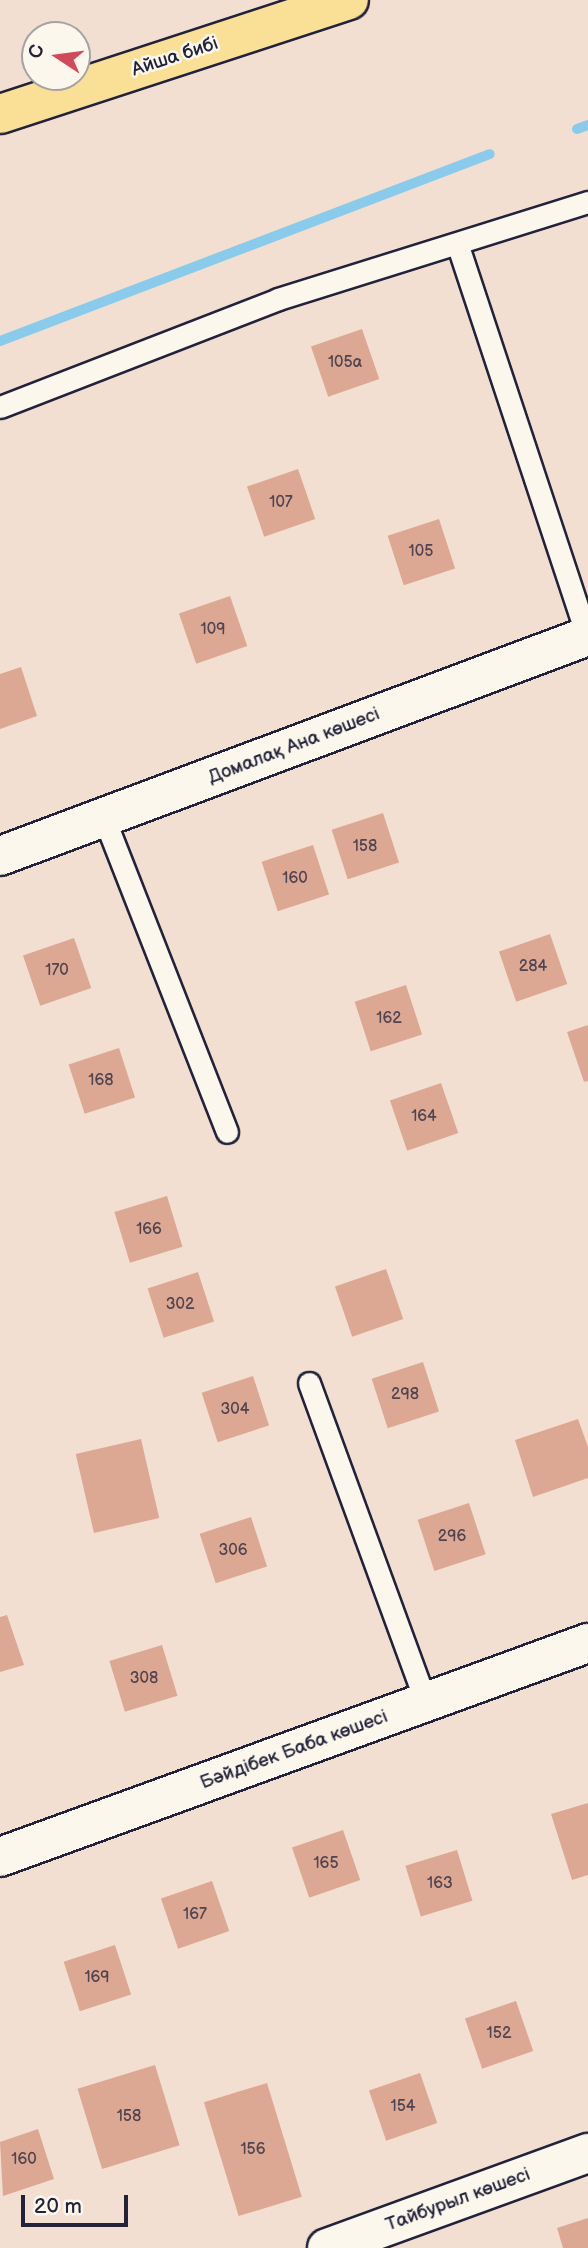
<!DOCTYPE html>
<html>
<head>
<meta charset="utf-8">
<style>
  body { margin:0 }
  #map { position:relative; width:588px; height:2248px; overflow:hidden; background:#f2dfd1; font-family:"Balsamiq Sans",sans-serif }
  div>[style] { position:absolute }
  .stream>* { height:10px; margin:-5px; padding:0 5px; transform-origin:5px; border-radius:5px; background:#8acbeb }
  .building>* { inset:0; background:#dda893; transform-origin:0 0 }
  .roads { filter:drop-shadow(2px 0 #22223b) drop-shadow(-2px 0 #22223b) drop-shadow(0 2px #22223b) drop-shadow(0 -2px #22223b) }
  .service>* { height:21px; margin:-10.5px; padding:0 10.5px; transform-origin:10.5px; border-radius:10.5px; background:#fbf7ec }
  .minor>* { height:38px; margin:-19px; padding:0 19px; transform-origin:19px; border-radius:19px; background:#fbf7ec }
  .primary>* { height:38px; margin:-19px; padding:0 19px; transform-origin:19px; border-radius:19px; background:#fadf96 }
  span { translate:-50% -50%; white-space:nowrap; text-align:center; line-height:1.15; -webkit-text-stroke:5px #fbf7ec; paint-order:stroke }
  .number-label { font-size:16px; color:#514451 }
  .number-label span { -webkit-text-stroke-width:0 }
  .street-label { font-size:19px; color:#22223b }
  .north { position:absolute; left:21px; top:21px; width:70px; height:70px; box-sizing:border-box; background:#fbf7ec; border:2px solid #a4a2a5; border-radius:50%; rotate:283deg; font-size:19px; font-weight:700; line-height:28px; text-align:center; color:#22223b }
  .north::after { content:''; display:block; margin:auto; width:24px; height:32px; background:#d1495b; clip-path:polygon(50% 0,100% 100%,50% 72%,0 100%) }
  .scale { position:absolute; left:21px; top:2195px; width:107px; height:32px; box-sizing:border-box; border:4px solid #22223b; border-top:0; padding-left:9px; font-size:21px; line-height:24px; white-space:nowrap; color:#22223b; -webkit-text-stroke:5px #fbf7ec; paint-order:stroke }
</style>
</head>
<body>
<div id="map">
  <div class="stream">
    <i style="left:577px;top:129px;width:12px;rotate:-20deg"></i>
    <i style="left:0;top:341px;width:524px;rotate:-20.89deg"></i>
  </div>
  <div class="building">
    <i style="left:362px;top:329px;width:53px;height:54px;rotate:71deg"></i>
    <i style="left:298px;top:469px;width:53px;height:54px;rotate:71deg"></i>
    <i style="left:439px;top:519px;width:52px;height:54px;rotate:72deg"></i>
    <i style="left:230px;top:596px;width:53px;height:54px;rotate:71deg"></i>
    <i style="clip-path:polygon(21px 667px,37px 716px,0 729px,0 674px)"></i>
    <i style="left:383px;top:813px;width:52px;height:54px;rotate:72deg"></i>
    <i style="left:313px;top:845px;width:52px;height:54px;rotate:72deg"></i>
    <i style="left:550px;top:934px;width:53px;height:54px;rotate:71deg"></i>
    <i style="left:74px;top:938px;width:53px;height:54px;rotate:71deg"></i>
    <i style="left:406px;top:985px;width:52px;height:54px;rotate:72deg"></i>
    <i style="clip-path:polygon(588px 1025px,588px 1081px,584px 1082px,567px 1032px)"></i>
    <i style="left:119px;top:1048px;width:52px;height:53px;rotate:72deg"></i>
    <i style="left:441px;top:1083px;width:53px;height:54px;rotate:71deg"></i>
    <i style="left:167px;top:1196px;width:53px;height:55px;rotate:73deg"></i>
    <i style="left:386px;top:1269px;width:53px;height:54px;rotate:71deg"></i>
    <i style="left:198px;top:1272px;width:52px;height:53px;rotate:72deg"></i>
    <i style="left:423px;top:1362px;width:52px;height:54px;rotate:72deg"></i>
    <i style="left:253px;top:1376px;width:52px;height:54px;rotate:72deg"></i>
    <i style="clip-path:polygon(578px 1419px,588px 1447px,588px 1478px,533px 1497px,515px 1440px)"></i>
    <i style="left:141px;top:1439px;width:81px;height:67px;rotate:77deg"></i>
    <i style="left:469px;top:1503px;width:54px;height:54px;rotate:72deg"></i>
    <i style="left:251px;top:1517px;width:52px;height:54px;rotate:72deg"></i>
    <i style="clip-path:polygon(7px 1615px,24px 1665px,0 1672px,0 1617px)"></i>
    <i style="left:162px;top:1645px;width:53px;height:55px;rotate:73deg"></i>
    <i style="clip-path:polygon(588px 1803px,588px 1875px,572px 1880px,551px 1814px)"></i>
    <i style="left:343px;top:1830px;width:53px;height:54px;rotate:71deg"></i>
    <i style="left:457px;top:1850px;width:53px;height:54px;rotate:73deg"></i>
    <i style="left:212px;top:1881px;width:53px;height:54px;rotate:71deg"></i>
    <i style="left:115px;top:1945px;width:52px;height:54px;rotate:72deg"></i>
    <i style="left:516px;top:2001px;width:53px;height:54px;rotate:71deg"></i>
    <i style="left:155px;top:2065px;width:84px;height:81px;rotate:73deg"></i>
    <i style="left:420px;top:2073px;width:53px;height:54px;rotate:71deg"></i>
    <i style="left:267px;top:2083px;width:119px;height:66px;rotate:73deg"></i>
    <i style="clip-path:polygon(38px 2129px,54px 2179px,3px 2196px,0 2142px)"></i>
    <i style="clip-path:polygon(588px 2218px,588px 2248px,563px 2248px,557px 2228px)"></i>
  </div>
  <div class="roads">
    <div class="service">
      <i style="left:458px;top:246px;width:414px;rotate:71.7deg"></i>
      <i style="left:0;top:407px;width:298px;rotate:-21.2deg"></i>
      <i style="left:278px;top:299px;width:325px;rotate:-17.4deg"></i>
      <i style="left:104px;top:818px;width:337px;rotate:68.6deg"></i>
      <i style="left:309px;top:1383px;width:340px;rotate:69.9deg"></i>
    </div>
    <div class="minor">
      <i style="left:0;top:856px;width:628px;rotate:-20.51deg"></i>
      <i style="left:0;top:1857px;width:626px;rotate:-20deg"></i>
      <i style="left:327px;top:2248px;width:278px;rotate:-20deg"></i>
    </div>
    <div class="primary">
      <i style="left:0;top:114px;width:367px;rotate:-18.1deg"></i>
    </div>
  </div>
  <div class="number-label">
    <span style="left:345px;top:363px">105а</span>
    <span style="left:281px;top:503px">107</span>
    <span style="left:421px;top:552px">105</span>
    <span style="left:213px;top:630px">109</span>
    <span style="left:365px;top:847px">158</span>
    <span style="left:295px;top:879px">160</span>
    <span style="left:533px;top:967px">284</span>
    <span style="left:57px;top:971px">170</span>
    <span style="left:389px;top:1019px">162</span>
    <span style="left:101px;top:1081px">168</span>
    <span style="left:424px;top:1117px">164</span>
    <span style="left:149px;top:1230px">166</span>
    <span style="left:180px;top:1305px">302</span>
    <span style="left:405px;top:1395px">298</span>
    <span style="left:235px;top:1410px">304</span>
    <span style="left:452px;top:1537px">296</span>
    <span style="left:233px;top:1551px">306</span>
    <span style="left:144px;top:1679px">308</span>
    <span style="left:326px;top:1864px">165</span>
    <span style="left:440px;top:1884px">163</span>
    <span style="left:195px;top:1915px">167</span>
    <span style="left:97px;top:1978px">169</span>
    <span style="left:499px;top:2034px">152</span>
    <span style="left:403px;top:2107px">154</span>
    <span style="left:129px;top:2117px">158</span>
    <span style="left:253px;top:2150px">156</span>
    <span style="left:24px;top:2160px">160</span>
  </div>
  <div class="street-label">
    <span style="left:175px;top:57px;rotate:-18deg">Айша бибі</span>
    <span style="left:294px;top:746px;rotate:-21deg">Домалақ Ана көшесі</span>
    <span style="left:294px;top:1750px;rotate:-20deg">Бәйдібек Баба көшесі</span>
    <span style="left:458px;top:2200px;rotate:-20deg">Тайбурыл көшесі</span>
  </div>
  <div class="north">С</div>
  <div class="scale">20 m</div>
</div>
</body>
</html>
